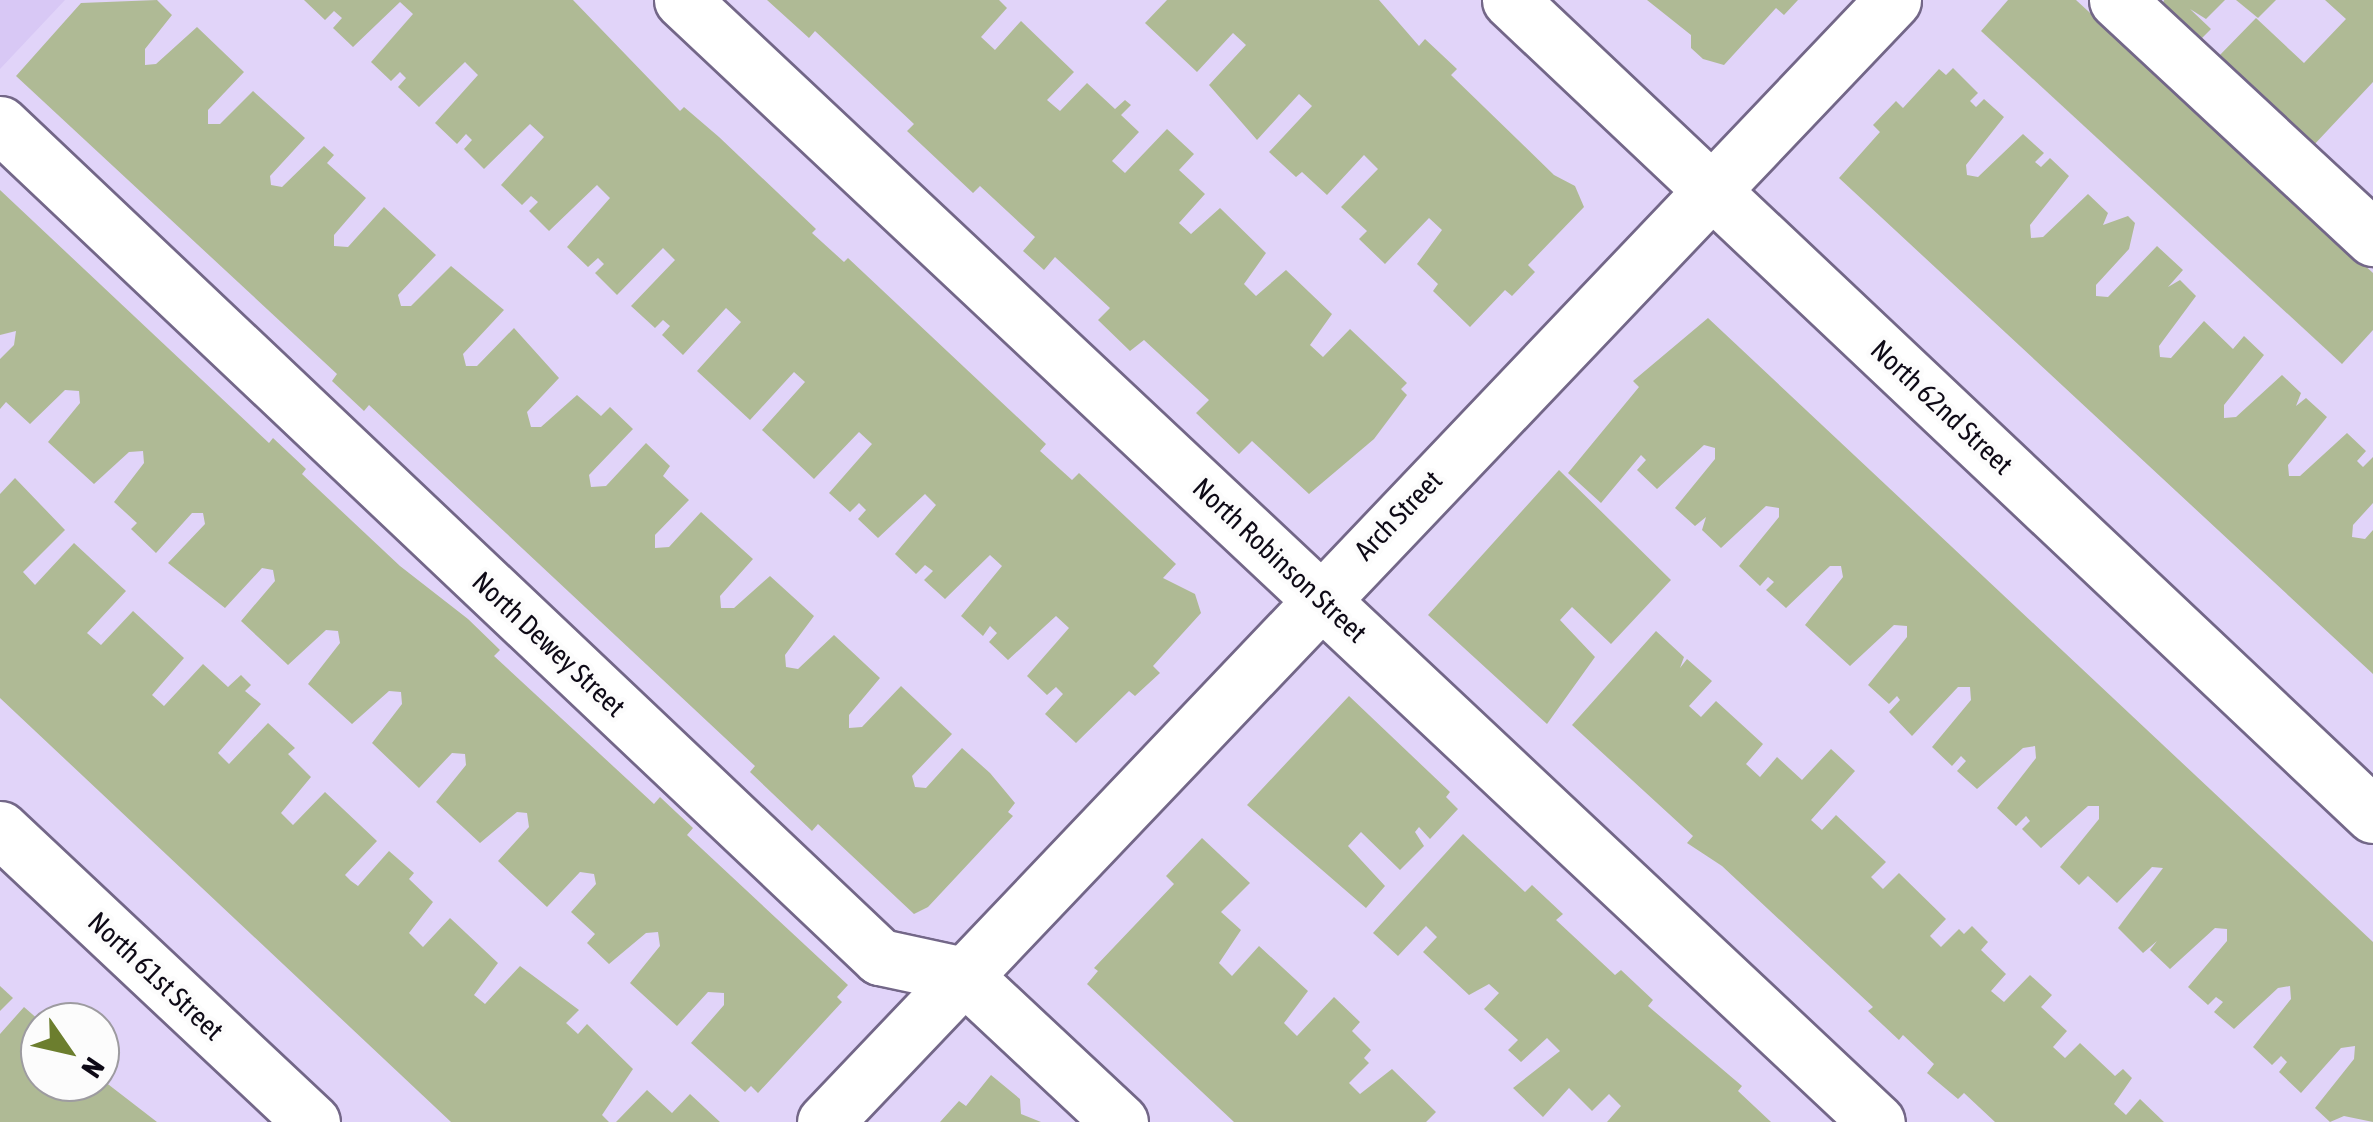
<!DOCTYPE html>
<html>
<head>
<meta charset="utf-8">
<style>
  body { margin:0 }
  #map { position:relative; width:2373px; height:1122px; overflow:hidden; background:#e1d4f9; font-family:"Asap Condensed",sans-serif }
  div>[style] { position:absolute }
  .built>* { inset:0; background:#d8c8f5 }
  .building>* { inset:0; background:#afba95 }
  .roads { filter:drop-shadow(2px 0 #736788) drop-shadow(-2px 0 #736788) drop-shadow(0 2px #736788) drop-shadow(0 -2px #736788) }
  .minor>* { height:55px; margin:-27.5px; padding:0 27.5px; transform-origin:27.5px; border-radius:27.5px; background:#fff }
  span { translate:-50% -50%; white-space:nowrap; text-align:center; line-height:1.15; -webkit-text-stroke:9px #fcfcfc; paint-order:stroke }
  .street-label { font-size:28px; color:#0e0a16 }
  .north { position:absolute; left:20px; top:1002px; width:100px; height:100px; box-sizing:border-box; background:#fcfcfc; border:2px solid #9d9ba0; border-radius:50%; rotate:124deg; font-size:28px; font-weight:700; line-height:40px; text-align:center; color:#0e0a16 }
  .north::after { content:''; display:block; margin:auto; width:35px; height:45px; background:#6c7e2e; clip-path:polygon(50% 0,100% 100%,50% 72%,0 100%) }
</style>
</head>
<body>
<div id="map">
  <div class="built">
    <i style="clip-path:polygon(0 0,65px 0,0 69px)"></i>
  </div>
  <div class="building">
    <i style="clip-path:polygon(157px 0,172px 15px,145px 49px,145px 65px,156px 64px,197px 27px,244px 72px,208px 110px,208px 124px,220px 124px,253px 91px,305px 138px,270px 176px,271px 185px,282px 187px,324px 146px,334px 155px,327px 163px,366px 198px,334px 235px,334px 246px,348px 247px,384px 207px,436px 255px,398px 295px,401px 306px,411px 306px,451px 266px,504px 310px,463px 354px,466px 366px,477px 366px,514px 328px,559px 378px,527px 412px,531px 427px,541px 427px,577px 395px,601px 416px,610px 407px,633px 429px,589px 475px,591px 487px,606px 486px,646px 443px,670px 466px,663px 476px,689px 500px,655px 535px,655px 548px,669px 547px,701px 512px,753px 559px,720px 596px,721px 608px,734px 608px,770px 576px,814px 616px,785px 655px,786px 667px,798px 669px,834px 635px,880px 678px,849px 715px,849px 728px,862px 727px,901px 686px,952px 734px,912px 776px,915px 787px,926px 788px,962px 748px,990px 773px,1015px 803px,1008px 812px,1013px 816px,928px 907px,914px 914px,818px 824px,812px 831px,750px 772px,755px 766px,369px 405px,364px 411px,332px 381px,337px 374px,16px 76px,81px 3px)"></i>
    <i style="clip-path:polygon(304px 0,573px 0,680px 111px,684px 107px,719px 137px,816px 229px,812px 233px,844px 262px,848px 258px,1046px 444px,1040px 451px,1072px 480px,1079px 473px,1176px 564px,1163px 578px,1195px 594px,1201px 613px,1153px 666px,1160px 673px,1135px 696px,1129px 691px,1076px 743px,1045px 714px,1063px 694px,1056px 687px,1047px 695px,1027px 676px,1069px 628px,1056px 616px,1008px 660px,989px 642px,997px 633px,990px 626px,983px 636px,961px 616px,1002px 566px,990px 555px,945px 599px,924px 580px,933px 571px,925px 565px,916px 574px,895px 554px,936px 505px,925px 494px,878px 538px,858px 519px,866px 510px,859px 503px,850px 512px,829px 493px,872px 444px,859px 432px,814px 479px,762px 430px,805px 382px,794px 372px,750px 420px,697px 371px,741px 322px,726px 308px,683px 355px,662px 335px,670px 326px,663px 320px,655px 328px,631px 306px,675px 260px,663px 248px,617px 295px,595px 273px,604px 264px,598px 258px,588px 267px,567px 247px,610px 198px,597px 185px,549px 231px,529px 211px,538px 202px,531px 196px,522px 205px,501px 185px,544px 137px,530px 124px,484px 169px,464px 149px,472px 140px,466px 134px,457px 144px,435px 123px,478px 75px,465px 62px,419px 107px,398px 87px,406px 78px,400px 72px,391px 81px,371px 62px,413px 14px,400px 2px,353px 47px,333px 28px,342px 18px,334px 11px,325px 20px)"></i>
    <i style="clip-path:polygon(767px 0,999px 0,1007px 8px,981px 37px,995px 50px,1021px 21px,1074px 72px,1047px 100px,1060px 111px,1087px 83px,1115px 109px,1125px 100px,1131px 105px,1121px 115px,1139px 132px,1112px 161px,1125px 173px,1167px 129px,1194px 154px,1179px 170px,1205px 194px,1179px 223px,1191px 234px,1220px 208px,1266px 253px,1244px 284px,1256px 296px,1286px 270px,1332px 314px,1310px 345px,1323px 357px,1350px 329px,1407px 383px,1401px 389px,1407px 395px,1374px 439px,1309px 494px,1252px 441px,1239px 454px,1196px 413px,1209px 400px,1144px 340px,1130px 351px,1098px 320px,1110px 308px,1055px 257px,1044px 270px,1023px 251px,1035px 237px,980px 186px,973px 193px,907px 131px,914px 124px,815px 31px,809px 38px)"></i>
    <i style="clip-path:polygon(1167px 0,1379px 0,1419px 46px,1425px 39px,1457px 69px,1451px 75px,1554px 175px,1575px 186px,1584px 207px,1528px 265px,1535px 272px,1512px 296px,1505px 290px,1470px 327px,1433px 291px,1438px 284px,1417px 264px,1442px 230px,1429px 218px,1385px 264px,1359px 239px,1367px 231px,1341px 207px,1378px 169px,1364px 155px,1327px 195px,1302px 172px,1296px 177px,1269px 152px,1312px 106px,1299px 94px,1257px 140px,1209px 85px,1246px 45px,1233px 33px,1197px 72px,1145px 23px)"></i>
    <i style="clip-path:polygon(1647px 0,1798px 0,1784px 15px,1776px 8px,1724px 65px,1703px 59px,1691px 48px,1691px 35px)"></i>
    <i style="clip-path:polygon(2008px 0,2076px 0,2373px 273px,2373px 330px,2342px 364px,1981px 31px)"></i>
    <i style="clip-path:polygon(2164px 0,2225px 0,2206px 19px,2190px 9px,2211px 29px,2199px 41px,2162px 6px)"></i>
    <i style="clip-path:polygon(2236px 0,2276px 0,2258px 18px)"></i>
    <i style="clip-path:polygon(2325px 0,2373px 0,2373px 82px,2312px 147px,2218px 57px,2256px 18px,2304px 63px,2346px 19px)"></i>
    <i style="clip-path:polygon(1953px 68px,1978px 93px,1970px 101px,1976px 107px,1984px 99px,2004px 117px,1966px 165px,1967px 175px,1978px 177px,2023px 134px,2044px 153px,2035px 162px,2041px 167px,2050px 158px,2069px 176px,2030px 225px,2031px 238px,2043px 237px,2088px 194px,2108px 213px,2103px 225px,2128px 216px,2135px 223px,2129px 249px,2096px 285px,2096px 296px,2108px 297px,2157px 246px,2183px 270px,2168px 287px,2180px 280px,2196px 296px,2159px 346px,2160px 357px,2171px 358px,2204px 321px,2233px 349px,2244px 336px,2264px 355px,2224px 405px,2224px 418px,2236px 417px,2282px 375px,2301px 393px,2296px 406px,2306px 398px,2327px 417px,2288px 465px,2289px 476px,2300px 476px,2347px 433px,2366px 451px,2357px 461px,2363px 467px,2373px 457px,2373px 503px,2353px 525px,2352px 537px,2365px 539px,2373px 530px,2373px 674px,1839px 178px,1880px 132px,1873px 125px,1896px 101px,1903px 108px,1939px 69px,1946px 75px)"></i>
    <i style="clip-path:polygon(0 190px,269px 443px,273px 438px,306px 469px,302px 474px,400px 566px,468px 619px,500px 650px,494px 656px,654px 804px,660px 797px,693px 828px,687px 835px,848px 985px,837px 997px,842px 1002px,758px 1093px,751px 1086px,745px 1092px,691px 1043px,724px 1005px,724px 993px,708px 992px,677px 1026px,630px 983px,660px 946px,658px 932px,646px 933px,609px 964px,587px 943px,595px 934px,571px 912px,596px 884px,594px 874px,580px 872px,547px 907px,498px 861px,529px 827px,527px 813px,517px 812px,480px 843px,436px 802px,466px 765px,465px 754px,452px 753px,419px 788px,372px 743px,402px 704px,401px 692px,389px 691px,352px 724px,308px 684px,340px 643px,338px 631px,326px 630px,288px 665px,241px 621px,275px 581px,273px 570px,262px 568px,225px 608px,168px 563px,205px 524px,203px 513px,192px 513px,156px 553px,131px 529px,137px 523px,114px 502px,144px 463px,143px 451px,129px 452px,94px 484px,48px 442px,80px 403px,79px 391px,65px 390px,30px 424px,6px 402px,0 409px,0 359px,14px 345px,16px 331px,0 335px)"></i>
    <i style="clip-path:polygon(1708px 318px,2373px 942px,2373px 1122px,2344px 1116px,2330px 1122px,2315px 1108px,2354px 1059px,2355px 1046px,2341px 1048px,2301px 1093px,2279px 1072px,2287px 1062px,2281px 1056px,2272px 1065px,2253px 1047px,2291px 999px,2290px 986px,2278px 988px,2234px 1029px,2214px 1012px,2223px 1002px,2216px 997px,2208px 1005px,2188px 987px,2227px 941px,2227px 929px,2215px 928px,2170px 969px,2150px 950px,2157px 941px,2143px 953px,2118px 928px,2163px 868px,2152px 867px,2117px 903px,2088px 876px,2079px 885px,2060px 867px,2099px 819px,2099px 806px,2088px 806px,2041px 848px,2022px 829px,2030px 821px,2026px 816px,2016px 826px,1997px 808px,2036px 758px,2035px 746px,2023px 748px,1977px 789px,1957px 771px,1966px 761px,1961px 756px,1952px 766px,1932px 747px,1971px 700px,1970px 687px,1958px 687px,1912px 736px,1889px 712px,1900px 700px,1897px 696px,1889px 704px,1868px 685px,1907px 637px,1907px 626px,1894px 625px,1850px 666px,1805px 625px,1843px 577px,1841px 566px,1830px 566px,1786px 608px,1766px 590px,1774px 582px,1768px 577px,1760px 586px,1739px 566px,1779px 517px,1779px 508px,1766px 506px,1721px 548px,1702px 530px,1706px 517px,1695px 526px,1675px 508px,1715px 459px,1715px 448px,1704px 445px,1657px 489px,1637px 470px,1646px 460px,1641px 455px,1601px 503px,1568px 473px,1639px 387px,1633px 381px)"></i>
    <i style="clip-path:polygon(1559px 470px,1671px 580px,1611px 644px,1572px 607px,1560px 620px,1595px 657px,1547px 724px,1428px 615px)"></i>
    <i style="clip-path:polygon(15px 478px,65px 530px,23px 572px,35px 585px,74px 543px,101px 568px,126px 591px,87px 633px,101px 645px,133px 611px,184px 658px,152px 695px,164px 706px,203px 664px,228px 687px,241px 675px,251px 685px,245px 691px,261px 704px,218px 753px,229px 764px,268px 723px,295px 748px,288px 754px,311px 777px,281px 813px,293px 825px,325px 792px,377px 841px,345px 875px,351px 881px,358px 886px,389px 851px,414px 873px,409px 879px,433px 902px,409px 933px,423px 947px,450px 918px,498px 963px,474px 995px,485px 1004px,520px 966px,579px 1010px,566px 1023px,578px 1034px,587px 1024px,633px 1069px,602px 1115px,609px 1122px,451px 1122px,0 698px,0 494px)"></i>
    <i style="clip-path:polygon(1656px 631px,1684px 657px,1680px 668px,1687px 659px,1712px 681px,1689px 706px,1701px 717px,1716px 701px,1763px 744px,1746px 764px,1760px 777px,1777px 757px,1802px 780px,1831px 749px,1855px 771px,1811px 820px,1822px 830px,1836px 815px,1886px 862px,1871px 877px,1883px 889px,1899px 873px,1946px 919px,1930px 936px,1941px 947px,1959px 929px,1964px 934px,1972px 926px,1988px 942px,1981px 950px,2006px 974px,1991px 991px,2004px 1002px,2030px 975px,2052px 995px,2041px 1007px,2067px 1031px,2053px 1047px,2065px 1058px,2080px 1043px,2115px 1076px,2123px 1069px,2132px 1078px,2114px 1104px,2126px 1115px,2140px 1099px,2164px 1122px,1995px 1122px,1964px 1093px,1958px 1099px,1927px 1073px,1934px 1064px,1903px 1035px,1899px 1040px,1868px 1011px,1873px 1007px,1722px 866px,1687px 843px,1693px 836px,1572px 725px)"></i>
    <i style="clip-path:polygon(1349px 696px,1450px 792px,1446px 797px,1458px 809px,1430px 839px,1419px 827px,1415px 832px,1424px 846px,1400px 870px,1361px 832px,1348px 846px,1385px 886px,1366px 908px,1247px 805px)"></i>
    <i style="clip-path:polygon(1463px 834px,1525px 892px,1532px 885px,1563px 914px,1556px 920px,1615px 975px,1621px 970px,1653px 1000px,1648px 1006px,1742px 1086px,1738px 1091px,1771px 1122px,1607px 1122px,1621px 1106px,1609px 1094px,1592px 1111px,1569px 1088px,1543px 1117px,1513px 1088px,1560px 1051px,1547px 1038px,1521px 1062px,1508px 1050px,1518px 1040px,1484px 1009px,1499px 993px,1489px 984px,1469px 995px,1423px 952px,1437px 937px,1426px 926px,1398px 956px,1373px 933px)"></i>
    <i style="clip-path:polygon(1202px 838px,1250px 883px,1221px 912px,1241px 930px,1219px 963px,1232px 976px,1259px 946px,1308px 991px,1284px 1023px,1297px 1036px,1334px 997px,1360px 1022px,1352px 1031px,1371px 1050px,1364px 1058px,1369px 1063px,1349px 1083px,1360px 1094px,1392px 1069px,1436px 1112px,1426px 1122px,1234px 1122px,1087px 984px,1098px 971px,1094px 968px,1174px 884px,1166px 876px)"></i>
    <i style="clip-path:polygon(0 986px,13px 998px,0 1011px)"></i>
    <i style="clip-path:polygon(24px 1007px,40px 1021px,40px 1082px,100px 1078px,157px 1122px,0 1122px,0 1034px)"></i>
    <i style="clip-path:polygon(991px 1075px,1020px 1099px,1021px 1114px,1041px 1122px,940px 1122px,959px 1101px,966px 1106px)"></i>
    <i style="clip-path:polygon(647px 1090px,672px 1113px,690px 1094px,720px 1122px,616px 1122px)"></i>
  </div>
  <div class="roads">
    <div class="minor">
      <i style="left:682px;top:0;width:1639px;rotate:43.2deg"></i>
      <i style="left:1510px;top:0;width:1187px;rotate:43.36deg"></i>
      <i style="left:2117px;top:0;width:350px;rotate:42.9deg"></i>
      <i style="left:0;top:124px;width:1212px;rotate:43.43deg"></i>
      <i style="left:880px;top:957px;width:85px;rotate:12.2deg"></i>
      <i style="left:963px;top:975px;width:215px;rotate:43.1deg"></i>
      <i style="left:0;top:829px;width:428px;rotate:43.2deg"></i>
      <i style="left:825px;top:1122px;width:1549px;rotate:-46.41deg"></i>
    </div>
  </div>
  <div class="street-label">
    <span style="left:1942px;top:407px;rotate:43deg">North 62nd Street</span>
    <span style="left:1398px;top:515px;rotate:-46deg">Arch Street</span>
    <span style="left:1280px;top:560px;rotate:43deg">North Robinson Street</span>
    <span style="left:549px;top:644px;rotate:43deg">North Dewey Street</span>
    <span style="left:156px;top:976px;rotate:43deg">North 61st Street</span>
  </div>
  <div class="north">N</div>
</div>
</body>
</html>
